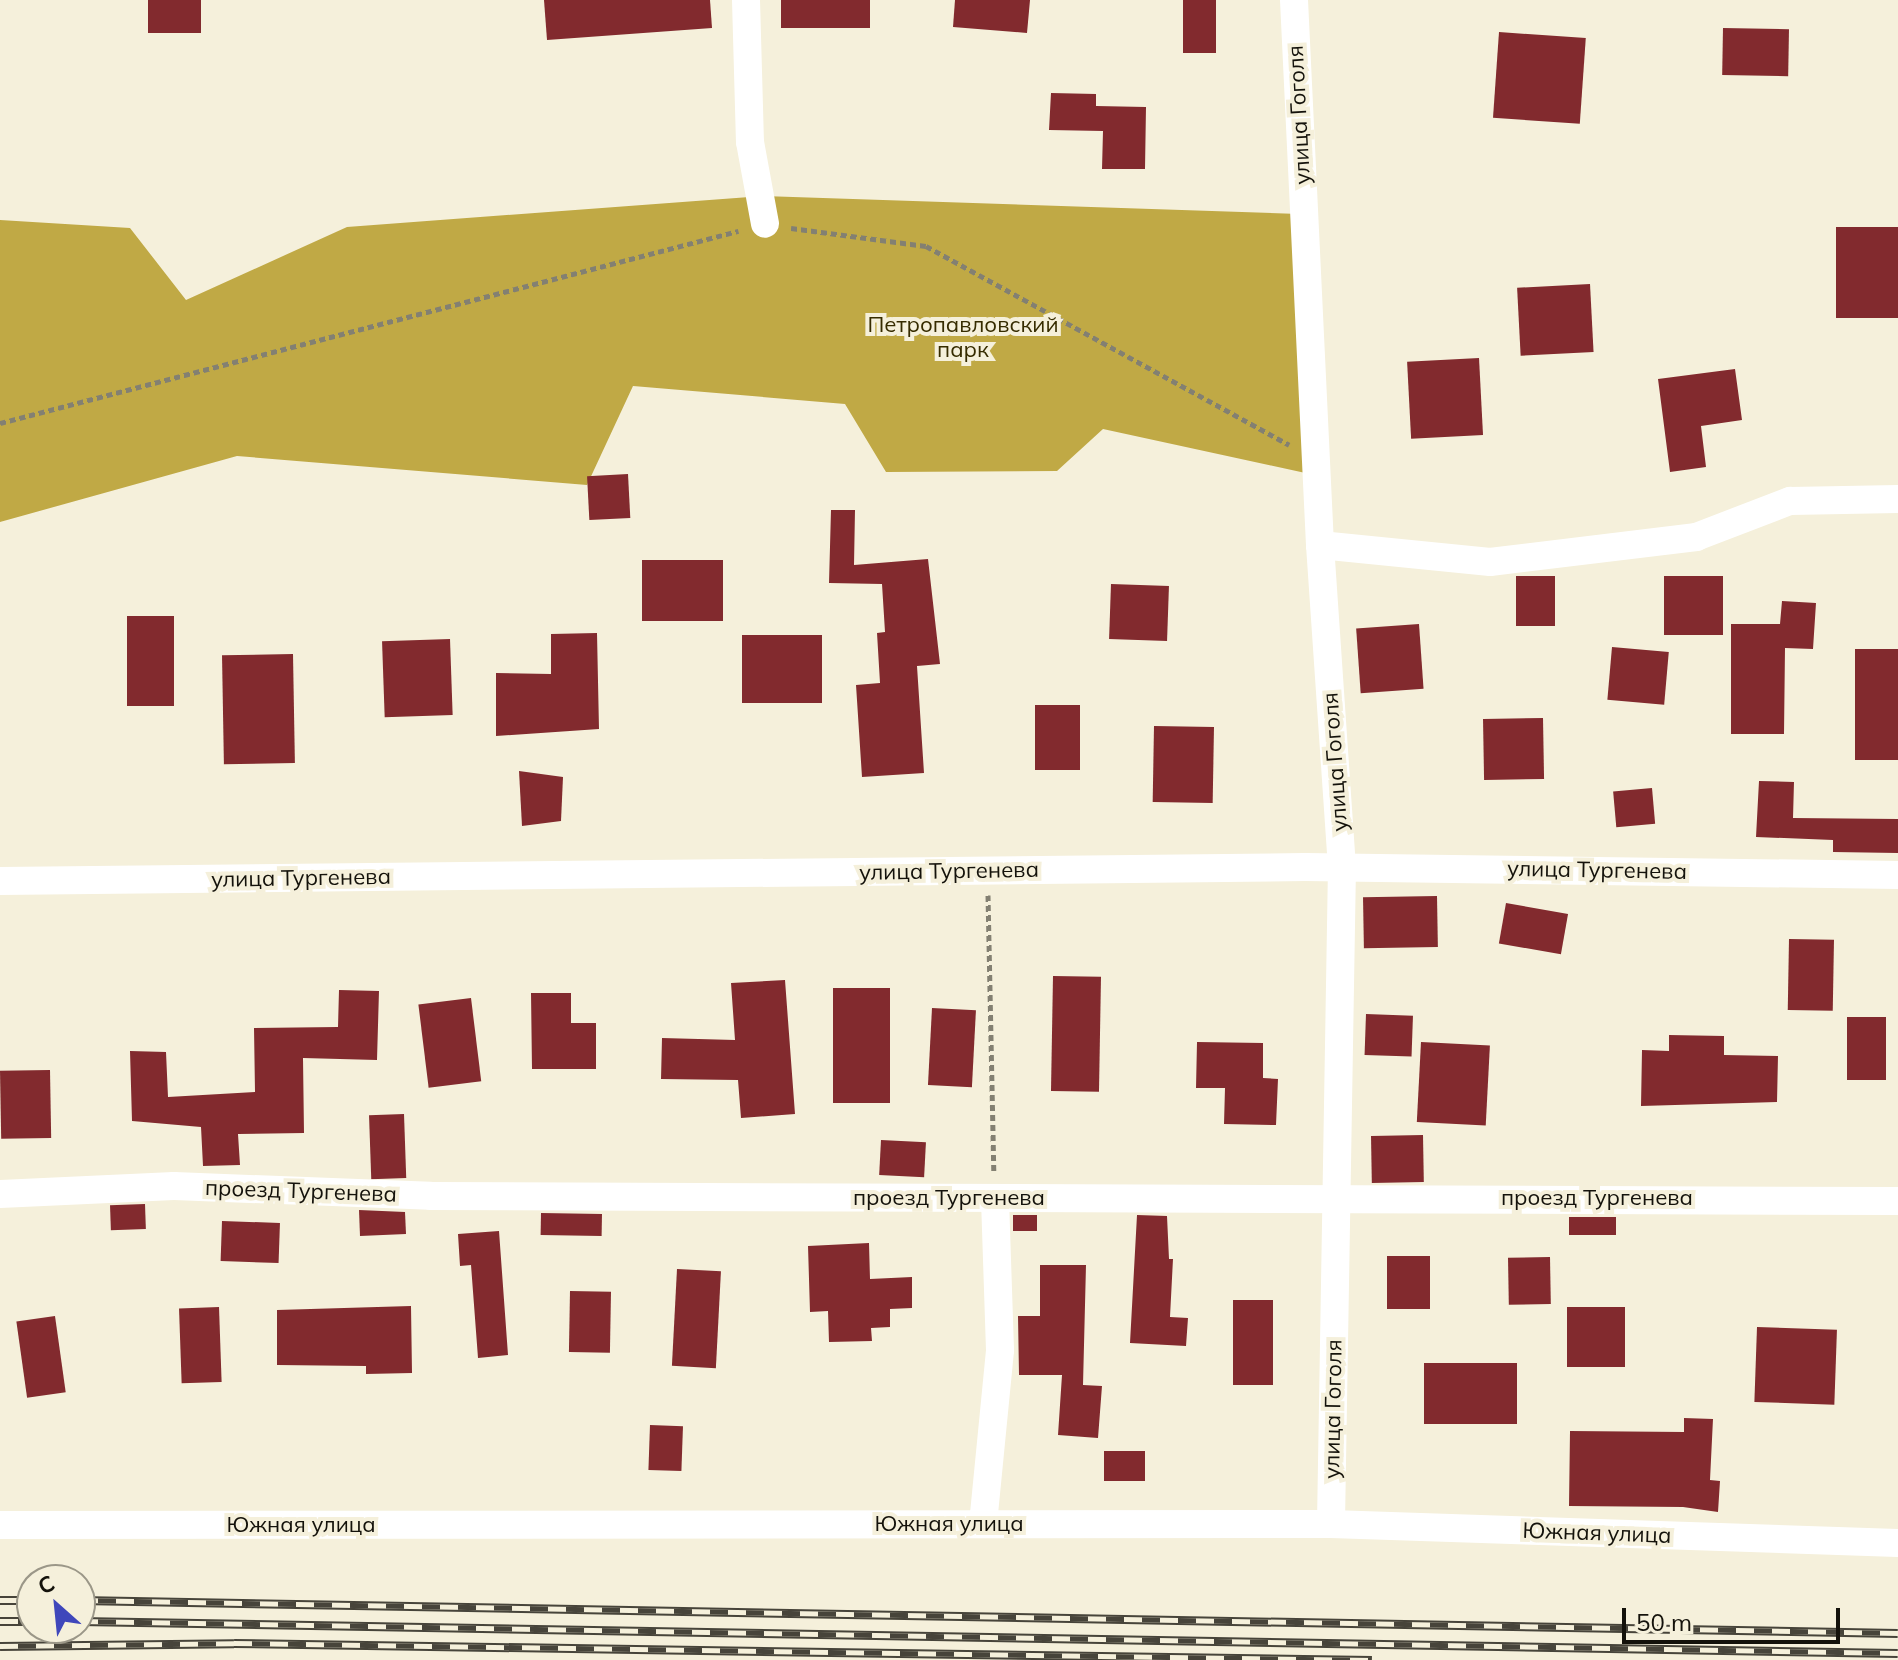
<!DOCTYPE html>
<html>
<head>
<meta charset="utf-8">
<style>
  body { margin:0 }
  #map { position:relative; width:1898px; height:1660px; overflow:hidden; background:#f5f0db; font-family:Mulish,sans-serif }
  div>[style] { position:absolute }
  .forest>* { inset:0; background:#c0a945 }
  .building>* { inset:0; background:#822a2e; transform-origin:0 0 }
  .path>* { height:5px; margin-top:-2.5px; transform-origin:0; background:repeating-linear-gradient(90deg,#838072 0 6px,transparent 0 10px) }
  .minor>* { height:28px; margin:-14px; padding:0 14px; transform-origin:14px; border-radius:14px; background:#fff }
  .rail>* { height:9px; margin-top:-4.5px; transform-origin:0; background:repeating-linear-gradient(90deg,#f5f0db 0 18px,#47443a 0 36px); box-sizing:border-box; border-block:2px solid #47443a }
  span { translate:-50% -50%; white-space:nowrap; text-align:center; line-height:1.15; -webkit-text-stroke:8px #f5f0db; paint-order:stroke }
  .street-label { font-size:22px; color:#14120b }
  .park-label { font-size:22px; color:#362c00 }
  .north { position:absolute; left:16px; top:1564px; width:80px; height:80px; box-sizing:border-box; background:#f5f0db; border:2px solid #9b9788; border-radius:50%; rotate:333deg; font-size:22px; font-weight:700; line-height:32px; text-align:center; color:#14120b }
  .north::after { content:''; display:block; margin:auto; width:28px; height:36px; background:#3f47bb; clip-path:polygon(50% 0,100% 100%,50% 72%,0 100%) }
  .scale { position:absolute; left:1622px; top:1608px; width:218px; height:36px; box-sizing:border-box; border:4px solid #14120b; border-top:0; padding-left:10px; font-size:24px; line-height:28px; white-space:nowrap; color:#14120b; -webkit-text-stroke:6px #f5f0db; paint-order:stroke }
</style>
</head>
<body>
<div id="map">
  <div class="forest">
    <i style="clip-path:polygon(763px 196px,1299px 214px,1310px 474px,1103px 429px,1057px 471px,886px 472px,845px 404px,633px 386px,587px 485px,237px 456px,0 522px,0 220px,130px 228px,186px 300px,347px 227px)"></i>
  </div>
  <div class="building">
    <i style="left:148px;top:0;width:53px;height:33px"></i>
    <i style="clip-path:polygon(544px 0,710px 0,712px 28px,547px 40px)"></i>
    <i style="left:781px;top:0;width:89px;height:28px"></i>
    <i style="clip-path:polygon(955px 0,1030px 0,1027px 33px,953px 27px)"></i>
    <i style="left:1183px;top:0;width:33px;height:53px"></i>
    <i style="left:1723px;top:28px;width:66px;height:47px;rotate:1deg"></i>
    <i style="left:1499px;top:32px;width:87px;height:86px;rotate:4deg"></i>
    <i style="clip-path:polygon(1051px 93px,1096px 94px,1096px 106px,1146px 107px,1145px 169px,1102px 169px,1103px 131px,1049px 130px)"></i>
    <i style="left:1898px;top:227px;width:91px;height:62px;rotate:90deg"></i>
    <i style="left:1590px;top:284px;width:68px;height:73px;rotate:87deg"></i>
    <i style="left:1479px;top:358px;width:77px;height:72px;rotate:87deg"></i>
    <i style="clip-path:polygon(1735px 369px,1742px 420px,1701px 426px,1706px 467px,1670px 472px,1658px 379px)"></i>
    <i style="left:628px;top:474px;width:44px;height:41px;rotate:87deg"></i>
    <i style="clip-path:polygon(831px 510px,855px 510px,854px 565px,928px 559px,940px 664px,917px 666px,924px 773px,862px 777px,856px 685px,880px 683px,877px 633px,885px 632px,882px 584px,829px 583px)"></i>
    <i style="left:642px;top:560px;width:81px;height:61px"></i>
    <i style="left:1516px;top:576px;width:39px;height:50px"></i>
    <i style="left:1664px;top:576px;width:59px;height:59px"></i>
    <i style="left:1111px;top:584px;width:58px;height:55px;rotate:2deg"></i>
    <i style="clip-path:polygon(1782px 601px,1816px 603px,1813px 649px,1785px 648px,1784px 734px,1731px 734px,1731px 624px,1780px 624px)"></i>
    <i style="left:127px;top:616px;width:47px;height:90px"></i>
    <i style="left:1419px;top:624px;width:65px;height:63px;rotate:86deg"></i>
    <i style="clip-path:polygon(597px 633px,599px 729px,496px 736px,496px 673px,551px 674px,551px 634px)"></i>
    <i style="left:742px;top:635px;width:80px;height:68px"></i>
    <i style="left:450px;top:639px;width:76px;height:68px;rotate:88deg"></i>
    <i style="left:1612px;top:647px;width:57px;height:53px;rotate:5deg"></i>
    <i style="left:1855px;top:649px;width:43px;height:111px"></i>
    <i style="left:293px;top:654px;width:109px;height:71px;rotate:89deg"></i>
    <i style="left:1035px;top:705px;width:45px;height:65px"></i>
    <i style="left:1543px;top:718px;width:61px;height:60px;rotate:89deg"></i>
    <i style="left:1154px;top:726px;width:60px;height:76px;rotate:1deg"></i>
    <i style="clip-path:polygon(519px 771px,563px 777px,561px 821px,522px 826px)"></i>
    <i style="clip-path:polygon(1759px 781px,1794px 782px,1793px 818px,1898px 819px,1898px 853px,1833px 852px,1833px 840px,1756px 837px)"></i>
    <i style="left:1652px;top:788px;width:36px;height:39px;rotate:85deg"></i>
    <i style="left:1437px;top:896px;width:51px;height:74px;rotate:89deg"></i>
    <i style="left:1506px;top:903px;width:63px;height:41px;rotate:10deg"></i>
    <i style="left:1789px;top:939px;width:45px;height:71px;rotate:1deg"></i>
    <i style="left:1053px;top:976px;width:48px;height:115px;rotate:1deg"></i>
    <i style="clip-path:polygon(785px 980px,795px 1114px,741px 1118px,738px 1080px,661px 1079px,662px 1038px,735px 1040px,731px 983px)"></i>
    <i style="left:833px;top:988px;width:57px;height:115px"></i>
    <i style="clip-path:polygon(339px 990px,379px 991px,377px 1060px,303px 1058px,304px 1133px,238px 1134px,240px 1165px,203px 1166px,201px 1127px,132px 1121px,130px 1051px,166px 1052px,168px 1097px,255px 1092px,254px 1028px,338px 1027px)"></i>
    <i style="clip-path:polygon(531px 993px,571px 993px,571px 1023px,596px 1023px,596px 1069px,532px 1069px)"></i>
    <i style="left:471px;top:998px;width:84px;height:53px;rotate:83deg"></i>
    <i style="left:932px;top:1008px;width:44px;height:77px;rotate:3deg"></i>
    <i style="left:1366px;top:1014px;width:47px;height:41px;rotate:2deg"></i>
    <i style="left:1847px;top:1017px;width:39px;height:63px"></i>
    <i style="clip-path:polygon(1669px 1035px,1724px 1036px,1724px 1055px,1778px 1056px,1777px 1102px,1641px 1106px,1642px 1050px,1669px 1051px)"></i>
    <i style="clip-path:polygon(1197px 1042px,1263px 1043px,1263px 1078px,1278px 1079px,1276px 1125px,1224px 1124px,1225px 1088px,1196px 1088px)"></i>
    <i style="left:1421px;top:1042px;width:69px;height:80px;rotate:3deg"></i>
    <i style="left:50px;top:1070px;width:68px;height:50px;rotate:89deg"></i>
    <i style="left:404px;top:1114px;width:64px;height:35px;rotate:88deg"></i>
    <i style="left:1423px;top:1135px;width:47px;height:52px;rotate:89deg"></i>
    <i style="left:881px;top:1140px;width:45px;height:35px;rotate:3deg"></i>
    <i style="left:145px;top:1204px;width:25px;height:35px;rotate:88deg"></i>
    <i style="clip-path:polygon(359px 1210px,405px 1212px,406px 1234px,360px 1236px)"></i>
    <i style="left:541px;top:1213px;width:61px;height:22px;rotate:1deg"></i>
    <i style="left:1013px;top:1215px;width:24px;height:16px"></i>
    <i style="clip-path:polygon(1137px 1215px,1167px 1216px,1169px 1259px,1173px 1259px,1170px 1317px,1188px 1318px,1186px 1346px,1130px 1343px)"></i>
    <i style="left:1569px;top:1217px;width:47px;height:18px"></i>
    <i style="left:222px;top:1221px;width:58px;height:40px;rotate:2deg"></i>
    <i style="clip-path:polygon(499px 1231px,508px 1355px,478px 1358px,471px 1265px,460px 1266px,458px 1234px)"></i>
    <i style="clip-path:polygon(869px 1243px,870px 1279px,912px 1277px,912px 1308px,890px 1309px,890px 1327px,871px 1328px,872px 1341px,829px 1342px,828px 1311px,810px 1312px,808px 1246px)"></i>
    <i style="left:1387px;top:1256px;width:43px;height:53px"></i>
    <i style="left:1550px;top:1257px;width:47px;height:42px;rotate:89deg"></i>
    <i style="clip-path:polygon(1040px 1265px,1086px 1265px,1083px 1385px,1102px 1386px,1098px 1438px,1058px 1435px,1062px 1375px,1019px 1375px,1018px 1316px,1040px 1316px)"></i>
    <i style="left:677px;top:1269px;width:44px;height:97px;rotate:3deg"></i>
    <i style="left:570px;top:1291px;width:41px;height:61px;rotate:1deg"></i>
    <i style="left:1233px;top:1300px;width:40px;height:85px"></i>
    <i style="clip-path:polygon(411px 1306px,412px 1373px,366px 1374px,366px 1366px,277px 1365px,277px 1310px)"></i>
    <i style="left:219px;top:1307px;width:75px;height:40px;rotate:88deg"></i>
    <i style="left:1567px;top:1307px;width:58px;height:60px"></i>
    <i style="left:55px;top:1316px;width:77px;height:39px;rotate:82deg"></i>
    <i style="left:1757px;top:1327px;width:80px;height:75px;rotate:2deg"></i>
    <i style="left:1424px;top:1363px;width:93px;height:61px"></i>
    <i style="clip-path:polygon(1684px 1418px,1713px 1419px,1710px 1480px,1720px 1481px,1718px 1512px,1683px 1507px,1569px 1506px,1570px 1431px,1684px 1432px)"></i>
    <i style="left:650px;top:1425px;width:33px;height:45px;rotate:2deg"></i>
    <i style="left:1104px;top:1451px;width:41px;height:30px"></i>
  </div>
  <div class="path">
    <i style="left:791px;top:228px;width:136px;rotate:7.6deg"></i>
    <i style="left:926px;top:246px;width:414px;rotate:28.7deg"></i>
    <i style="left:0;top:423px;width:763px;rotate:-14.58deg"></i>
    <i style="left:988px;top:895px;width:278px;rotate:88.8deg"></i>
  </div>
  <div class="minor">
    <i style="left:746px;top:0;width:142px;rotate:88.4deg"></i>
    <i style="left:750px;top:142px;width:83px;rotate:79.6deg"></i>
    <i style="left:1294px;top:0;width:546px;rotate:87.27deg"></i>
    <i style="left:1320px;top:545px;width:322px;rotate:86.1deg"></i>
    <i style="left:1342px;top:866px;width:658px;rotate:90.96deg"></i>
    <i style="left:1320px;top:545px;width:171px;rotate:5.7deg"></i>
    <i style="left:1490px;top:562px;width:208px;rotate:-6.9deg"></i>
    <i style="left:1696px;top:537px;width:101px;rotate:-21deg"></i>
    <i style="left:1790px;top:501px;width:108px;rotate:-1.1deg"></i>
    <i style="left:0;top:881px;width:1305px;rotate:-0.61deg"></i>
    <i style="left:1305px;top:867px;width:593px;rotate:0.77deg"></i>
    <i style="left:0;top:1194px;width:174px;rotate:-2.6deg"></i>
    <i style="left:174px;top:1186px;width:256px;rotate:2.2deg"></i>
    <i style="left:430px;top:1196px;width:1468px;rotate:0.2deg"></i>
    <i style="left:983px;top:1524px;width:175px;rotate:-84.4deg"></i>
    <i style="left:1000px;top:1350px;width:152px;rotate:-91.9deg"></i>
    <i style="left:0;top:1525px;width:1331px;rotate:-0.04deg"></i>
    <i style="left:1331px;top:1524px;width:567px;rotate:1.92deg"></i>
  </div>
  <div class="rail">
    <i style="left:0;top:1600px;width:32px"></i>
    <i style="left:80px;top:1600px;width:1818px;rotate:1.04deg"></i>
    <i style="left:0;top:1621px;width:32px"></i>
    <i style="left:80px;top:1621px;width:1818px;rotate:1.01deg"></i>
    <i style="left:0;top:1646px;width:234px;rotate:-0.7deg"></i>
    <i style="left:234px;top:1643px;width:1138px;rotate:0.86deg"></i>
  </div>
  <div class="street-label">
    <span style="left:1299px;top:115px;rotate:-93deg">улица Гоголя</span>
    <span style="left:1335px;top:762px;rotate:-94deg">улица Гоголя</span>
    <span style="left:1597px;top:870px;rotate:1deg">улица Тургенева</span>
    <span style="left:949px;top:871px;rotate:-1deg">улица Тургенева</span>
    <span style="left:301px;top:878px;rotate:-1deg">улица Тургенева</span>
    <span style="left:301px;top:1191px;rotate:2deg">проезд Тургенева</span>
    <span style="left:949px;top:1198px">проезд Тургенева</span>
    <span style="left:1597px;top:1198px">проезд Тургенева</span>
    <span style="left:1333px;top:1409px;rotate:-89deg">улица Гоголя</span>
    <span style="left:949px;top:1524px">Южная улица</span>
    <span style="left:301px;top:1525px">Южная улица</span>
    <span style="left:1597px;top:1533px;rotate:2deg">Южная улица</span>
  </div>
  <div class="park-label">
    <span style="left:963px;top:337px">Петропавловский<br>парк</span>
  </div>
  <div class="north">С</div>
  <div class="scale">50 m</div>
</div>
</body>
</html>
